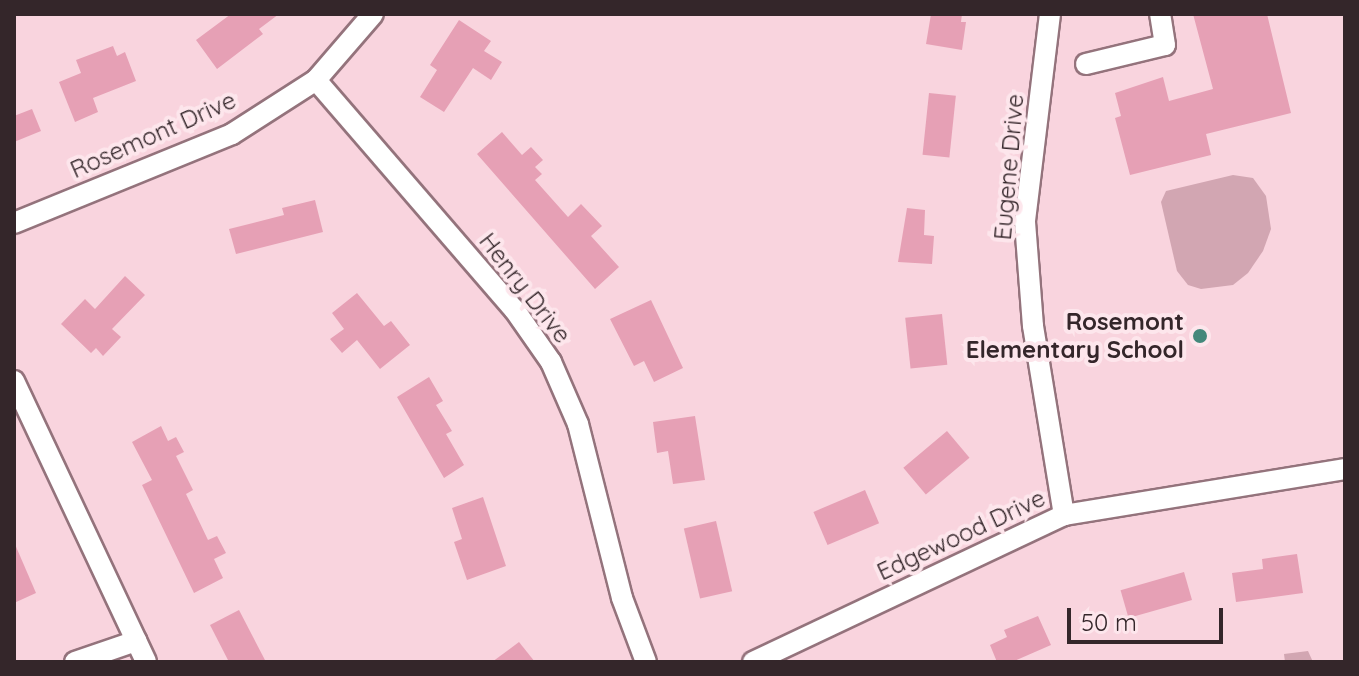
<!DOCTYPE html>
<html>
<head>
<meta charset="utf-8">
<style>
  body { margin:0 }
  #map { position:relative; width:1359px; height:676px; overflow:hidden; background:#f9d4de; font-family:Quicksand,sans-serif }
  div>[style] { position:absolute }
  .green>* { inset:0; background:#d2a6b2 }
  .building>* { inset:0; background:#e6a0b5; transform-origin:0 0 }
  .roads { filter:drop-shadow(2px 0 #94737c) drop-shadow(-2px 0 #94737c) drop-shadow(0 2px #94737c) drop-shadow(0 -2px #94737c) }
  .minor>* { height:20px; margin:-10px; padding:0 10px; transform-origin:10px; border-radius:10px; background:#fff }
  .dots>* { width:22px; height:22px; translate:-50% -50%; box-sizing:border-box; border:4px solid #fde6ec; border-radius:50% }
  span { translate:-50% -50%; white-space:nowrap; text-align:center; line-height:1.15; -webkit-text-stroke:8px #fde6ec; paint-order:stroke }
  .street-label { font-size:24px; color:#34262a }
  .poi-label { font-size:24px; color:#34262a; font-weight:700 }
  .right { translate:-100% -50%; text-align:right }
  .frame { position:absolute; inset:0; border:16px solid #34262a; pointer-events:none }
  .scale { position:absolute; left:1067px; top:608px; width:156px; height:36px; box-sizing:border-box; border:4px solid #34262a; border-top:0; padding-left:10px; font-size:24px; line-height:28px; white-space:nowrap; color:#34262a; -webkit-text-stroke:6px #fde6ec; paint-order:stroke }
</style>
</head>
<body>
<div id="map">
  <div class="green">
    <i style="clip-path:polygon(1233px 175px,1253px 178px,1266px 196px,1271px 229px,1263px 251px,1248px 273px,1233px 285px,1201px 289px,1188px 285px,1177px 271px,1161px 202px,1166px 191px)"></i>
    <i style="clip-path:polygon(1308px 651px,1313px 662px,1285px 662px,1284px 654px)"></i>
  </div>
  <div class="building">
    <i style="clip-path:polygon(231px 14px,279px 14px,259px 29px,263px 34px,217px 69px,196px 40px)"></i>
    <i style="clip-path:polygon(931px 14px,962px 14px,961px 22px,966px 22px,962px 50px,926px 44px)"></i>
    <i style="clip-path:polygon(1193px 14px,1267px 14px,1291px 113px,1206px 134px,1211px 155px,1130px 175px,1115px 118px,1121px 116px,1115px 93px,1163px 77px,1169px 101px,1213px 89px)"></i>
    <i style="clip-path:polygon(459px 20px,491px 41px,484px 51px,502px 62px,491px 80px,473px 68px,444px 112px,420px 97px,437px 70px,430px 65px)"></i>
    <i style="clip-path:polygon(113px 46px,117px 56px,125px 52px,136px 81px,93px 98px,98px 112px,75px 122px,59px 82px,81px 73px,76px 60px)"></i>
    <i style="left:929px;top:93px;width:27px;height:62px;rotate:6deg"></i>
    <i style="clip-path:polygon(32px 109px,41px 131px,14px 142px,14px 116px)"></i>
    <i style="clip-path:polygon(502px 132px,522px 155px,531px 147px,543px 160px,535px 167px,542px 174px,535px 180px,568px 217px,581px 204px,602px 226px,591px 236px,619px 267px,595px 289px,477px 154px)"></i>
    <i style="clip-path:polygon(315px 200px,323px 232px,236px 254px,229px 229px,284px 215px,282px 208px)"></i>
    <i style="clip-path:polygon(907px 208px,925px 210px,924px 235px,934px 236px,932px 264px,898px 262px)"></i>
    <i style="clip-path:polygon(125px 276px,145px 295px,112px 329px,121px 337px,103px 356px,96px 348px,91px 353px,61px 324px,85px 299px,95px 309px)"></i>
    <i style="clip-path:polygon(357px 293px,384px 326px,391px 321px,410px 345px,380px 369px,357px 340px,342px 353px,330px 339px,344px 329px,332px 313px)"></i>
    <i style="clip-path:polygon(651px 300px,683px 368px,654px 382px,644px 361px,634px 366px,610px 319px)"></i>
    <i style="left:942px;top:314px;width:51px;height:37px;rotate:84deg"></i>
    <i style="clip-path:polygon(429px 377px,443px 401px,436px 405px,452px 431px,446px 434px,464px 465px,444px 478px,397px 397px)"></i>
    <i style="clip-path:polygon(695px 416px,705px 480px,673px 484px,668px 451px,657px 453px,653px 422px)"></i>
    <i style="clip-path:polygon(161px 426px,168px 441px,176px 437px,184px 452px,176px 456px,193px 490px,186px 494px,208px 540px,217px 536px,226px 553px,214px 559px,223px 578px,194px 593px,142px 485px,152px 480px,132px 442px)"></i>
    <i style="left:947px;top:431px;width:35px;height:57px;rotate:50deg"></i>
    <i style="left:865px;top:490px;width:36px;height:56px;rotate:67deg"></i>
    <i style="clip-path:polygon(483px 497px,506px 566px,467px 580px,454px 542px,462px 539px,452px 508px)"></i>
    <i style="left:716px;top:521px;width:72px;height:33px;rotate:77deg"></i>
    <i style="clip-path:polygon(14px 542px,36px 593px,14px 603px)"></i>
    <i style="clip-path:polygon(1297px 554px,1303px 593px,1236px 602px,1232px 573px,1263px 569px,1262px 559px)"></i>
    <i style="left:1184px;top:572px;width:29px;height:66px;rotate:74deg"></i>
    <i style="clip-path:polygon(239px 610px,266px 662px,229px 662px,210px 625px)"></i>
    <i style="clip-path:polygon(1038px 616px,1051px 645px,1012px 662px,997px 662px,990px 645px,1007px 637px,1004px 630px)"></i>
    <i style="clip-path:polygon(519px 642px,535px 662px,492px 662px)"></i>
  </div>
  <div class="roads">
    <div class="minor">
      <i style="left:1050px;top:14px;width:209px;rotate:96.9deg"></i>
      <i style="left:1025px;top:222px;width:104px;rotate:85.6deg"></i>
      <i style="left:1033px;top:326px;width:192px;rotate:80.7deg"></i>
      <i style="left:1086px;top:64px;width:81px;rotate:-13.5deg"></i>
      <i style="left:1165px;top:45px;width:31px;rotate:-99deg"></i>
      <i style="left:316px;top:80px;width:303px;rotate:49.2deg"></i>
      <i style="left:514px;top:309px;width:65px;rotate:55.1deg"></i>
      <i style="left:551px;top:362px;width:68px;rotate:66.5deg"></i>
      <i style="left:578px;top:424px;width:179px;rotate:75.8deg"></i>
      <i style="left:622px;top:598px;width:68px;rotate:69.4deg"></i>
      <i style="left:14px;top:223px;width:235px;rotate:-22.2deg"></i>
      <i style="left:232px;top:134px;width:100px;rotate:-32.7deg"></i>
      <i style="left:316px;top:80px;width:87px;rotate:-49.2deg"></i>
      <i style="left:14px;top:381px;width:310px;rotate:64.8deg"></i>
      <i style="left:75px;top:662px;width:65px;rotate:-19deg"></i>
      <i style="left:753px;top:662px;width:344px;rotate:-25.3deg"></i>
      <i style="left:1064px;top:515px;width:285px;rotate:-9.3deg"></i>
    </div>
  </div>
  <div class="dots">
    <i style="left:1200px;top:336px;background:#44887b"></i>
  </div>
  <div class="street-label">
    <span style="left:153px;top:135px;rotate:-24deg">Rosemont Drive</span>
    <span style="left:1009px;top:167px;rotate:-85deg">Eugene Drive</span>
    <span style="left:525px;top:288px;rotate:52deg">Henry Drive</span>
    <span style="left:961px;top:535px;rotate:-25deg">Edgewood Drive</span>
  </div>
  <div class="poi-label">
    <span class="right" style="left:1184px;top:336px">Rosemont<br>Elementary School</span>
  </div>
  <div class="frame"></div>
  <div class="scale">50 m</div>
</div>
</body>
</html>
